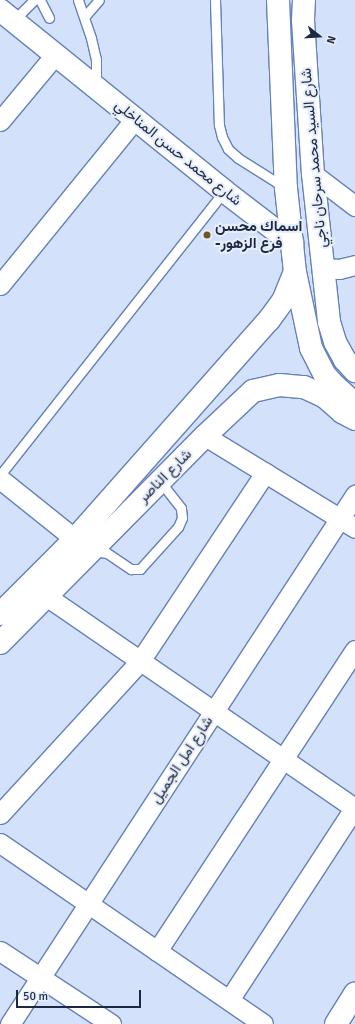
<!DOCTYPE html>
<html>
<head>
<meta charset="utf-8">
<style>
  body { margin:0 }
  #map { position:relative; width:355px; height:1024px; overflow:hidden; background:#d4e1fa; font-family:Signika,Vazirmatn,sans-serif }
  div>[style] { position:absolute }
  .roads { filter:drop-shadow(1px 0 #6581bb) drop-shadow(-1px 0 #6581bb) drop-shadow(0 1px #6581bb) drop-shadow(0 -1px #6581bb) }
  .service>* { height:9px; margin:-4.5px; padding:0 4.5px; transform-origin:4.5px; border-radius:4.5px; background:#fff }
  .minor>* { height:19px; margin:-9.5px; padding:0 9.5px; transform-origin:9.5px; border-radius:9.5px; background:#fff }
  .tertiary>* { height:22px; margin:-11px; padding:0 11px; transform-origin:11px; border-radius:11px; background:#fff }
  .dots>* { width:11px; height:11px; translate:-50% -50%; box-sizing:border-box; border:2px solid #e7eefb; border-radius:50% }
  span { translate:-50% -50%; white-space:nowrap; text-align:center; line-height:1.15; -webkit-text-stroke:4px #e7eefb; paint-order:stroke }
  .street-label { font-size:15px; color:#1d2841 }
  .poi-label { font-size:15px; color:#1d2841; font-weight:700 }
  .left { translate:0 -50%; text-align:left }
  .north { position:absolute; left:299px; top:16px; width:40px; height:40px; -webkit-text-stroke:3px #e7eefb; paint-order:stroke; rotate:107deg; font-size:11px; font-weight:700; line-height:16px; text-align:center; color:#1d2841 }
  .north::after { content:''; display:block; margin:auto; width:14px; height:18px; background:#1d2841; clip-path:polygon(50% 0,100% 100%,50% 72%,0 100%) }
  .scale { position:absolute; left:16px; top:990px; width:125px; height:18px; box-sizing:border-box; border:2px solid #1d2841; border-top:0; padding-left:5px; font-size:12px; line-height:14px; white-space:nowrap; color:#1d2841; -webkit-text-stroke:3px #e7eefb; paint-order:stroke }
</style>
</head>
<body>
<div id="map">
  <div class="roads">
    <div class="service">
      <i style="left:40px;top:0;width:20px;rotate:63deg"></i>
      <i style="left:78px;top:0;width:40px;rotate:71.1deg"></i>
      <i style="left:91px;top:38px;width:22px;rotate:77deg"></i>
      <i style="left:96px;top:59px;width:27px;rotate:90deg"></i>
      <i style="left:215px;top:0;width:125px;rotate:88.2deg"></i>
      <i style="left:219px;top:125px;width:12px;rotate:76deg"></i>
      <i style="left:222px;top:137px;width:13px;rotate:63deg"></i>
      <i style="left:228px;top:149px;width:13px;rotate:42deg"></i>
      <i style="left:238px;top:158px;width:54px;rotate:32.2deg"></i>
      <i style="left:85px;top:16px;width:21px;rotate:-49deg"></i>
      <i style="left:13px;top:21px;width:30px;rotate:-45deg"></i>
      <i style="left:0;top:475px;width:362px;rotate:-51.7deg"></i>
      <i style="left:94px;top:551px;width:13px;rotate:9deg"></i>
      <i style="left:107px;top:553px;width:29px;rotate:34deg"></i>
      <i style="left:131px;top:569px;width:9px"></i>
      <i style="left:140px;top:569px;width:57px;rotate:-47.9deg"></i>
      <i style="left:178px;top:527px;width:10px;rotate:-66deg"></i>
      <i style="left:182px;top:518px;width:10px;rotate:-96deg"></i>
      <i style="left:181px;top:508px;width:34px;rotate:-128deg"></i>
    </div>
    <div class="minor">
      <i style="left:0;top:121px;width:86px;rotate:-50.2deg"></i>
      <i style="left:313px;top:174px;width:53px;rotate:37.3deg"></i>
      <i style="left:324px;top:268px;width:15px;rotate:4deg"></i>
      <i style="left:339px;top:269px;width:16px;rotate:-14deg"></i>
      <i style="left:0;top:285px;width:214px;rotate:-50.9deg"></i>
      <i style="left:205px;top:436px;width:176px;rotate:31.5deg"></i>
      <i style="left:0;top:479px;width:96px;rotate:38.7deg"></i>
      <i style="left:46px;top:596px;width:375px;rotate:34.5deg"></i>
      <i style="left:0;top:814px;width:207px;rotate:-47.5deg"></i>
      <i style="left:140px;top:661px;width:226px;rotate:-56.4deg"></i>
      <i style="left:0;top:843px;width:319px;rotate:34.5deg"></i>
      <i style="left:0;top:951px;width:133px;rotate:33.3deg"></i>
      <i style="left:157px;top:951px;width:360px;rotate:-56.7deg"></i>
      <i style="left:229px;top:1000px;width:230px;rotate:-56.9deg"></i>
      <i style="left:10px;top:1024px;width:632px;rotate:-56.89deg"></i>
    </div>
    <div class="tertiary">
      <i style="left:278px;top:0;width:188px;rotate:87.6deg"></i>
      <i style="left:286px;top:188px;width:84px;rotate:83.9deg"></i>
      <i style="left:295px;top:272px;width:78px;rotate:78.1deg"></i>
      <i style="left:311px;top:348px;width:30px;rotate:63deg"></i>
      <i style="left:325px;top:375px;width:15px;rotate:48deg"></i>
      <i style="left:335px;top:386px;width:25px;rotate:42deg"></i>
      <i style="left:304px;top:0;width:20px;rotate:93deg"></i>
      <i style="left:303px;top:20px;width:154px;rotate:86.3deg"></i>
      <i style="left:313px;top:174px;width:149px;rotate:83.8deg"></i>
      <i style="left:329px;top:322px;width:21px;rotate:73deg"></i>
      <i style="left:335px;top:342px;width:21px;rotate:61deg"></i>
      <i style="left:345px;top:360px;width:15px;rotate:48deg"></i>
      <i style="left:0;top:10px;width:288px;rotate:38.9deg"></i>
      <i style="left:224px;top:191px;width:86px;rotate:37.4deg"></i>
      <i style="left:0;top:614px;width:106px;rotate:-45deg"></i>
      <i style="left:75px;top:539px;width:293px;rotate:-48.5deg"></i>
      <i style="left:269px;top:320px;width:24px;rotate:-54deg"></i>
      <i style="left:283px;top:301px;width:31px;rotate:-68deg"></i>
      <i style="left:0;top:643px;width:291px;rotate:-45.3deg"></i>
      <i style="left:205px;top:436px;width:66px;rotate:-43.2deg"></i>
      <i style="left:253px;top:391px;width:27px;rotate:-13deg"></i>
      <i style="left:279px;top:385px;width:25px;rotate:5deg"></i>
      <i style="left:304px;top:387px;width:23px;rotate:25deg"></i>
      <i style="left:325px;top:397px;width:23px;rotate:41deg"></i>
      <i style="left:342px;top:412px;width:15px;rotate:28deg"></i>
      <i style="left:336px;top:1024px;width:36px;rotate:-58deg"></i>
    </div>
  </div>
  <div class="dots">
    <i style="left:207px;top:235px;background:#6d5727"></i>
  </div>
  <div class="street-label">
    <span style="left:178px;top:153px;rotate:39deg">شارع محمد حسن المناخلي</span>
    <span style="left:314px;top:158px;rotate:-95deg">شارع السيد محمد سرحان ناجي</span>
    <span style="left:165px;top:476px;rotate:-45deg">شارع الناصر</span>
    <span style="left:182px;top:760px;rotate:-57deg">شارع امل الجميل</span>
  </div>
  <div class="poi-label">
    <span class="left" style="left:215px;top:235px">اسماك محسن<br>-فرع الزهور</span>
  </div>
  <div class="north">N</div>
  <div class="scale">50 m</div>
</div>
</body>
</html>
